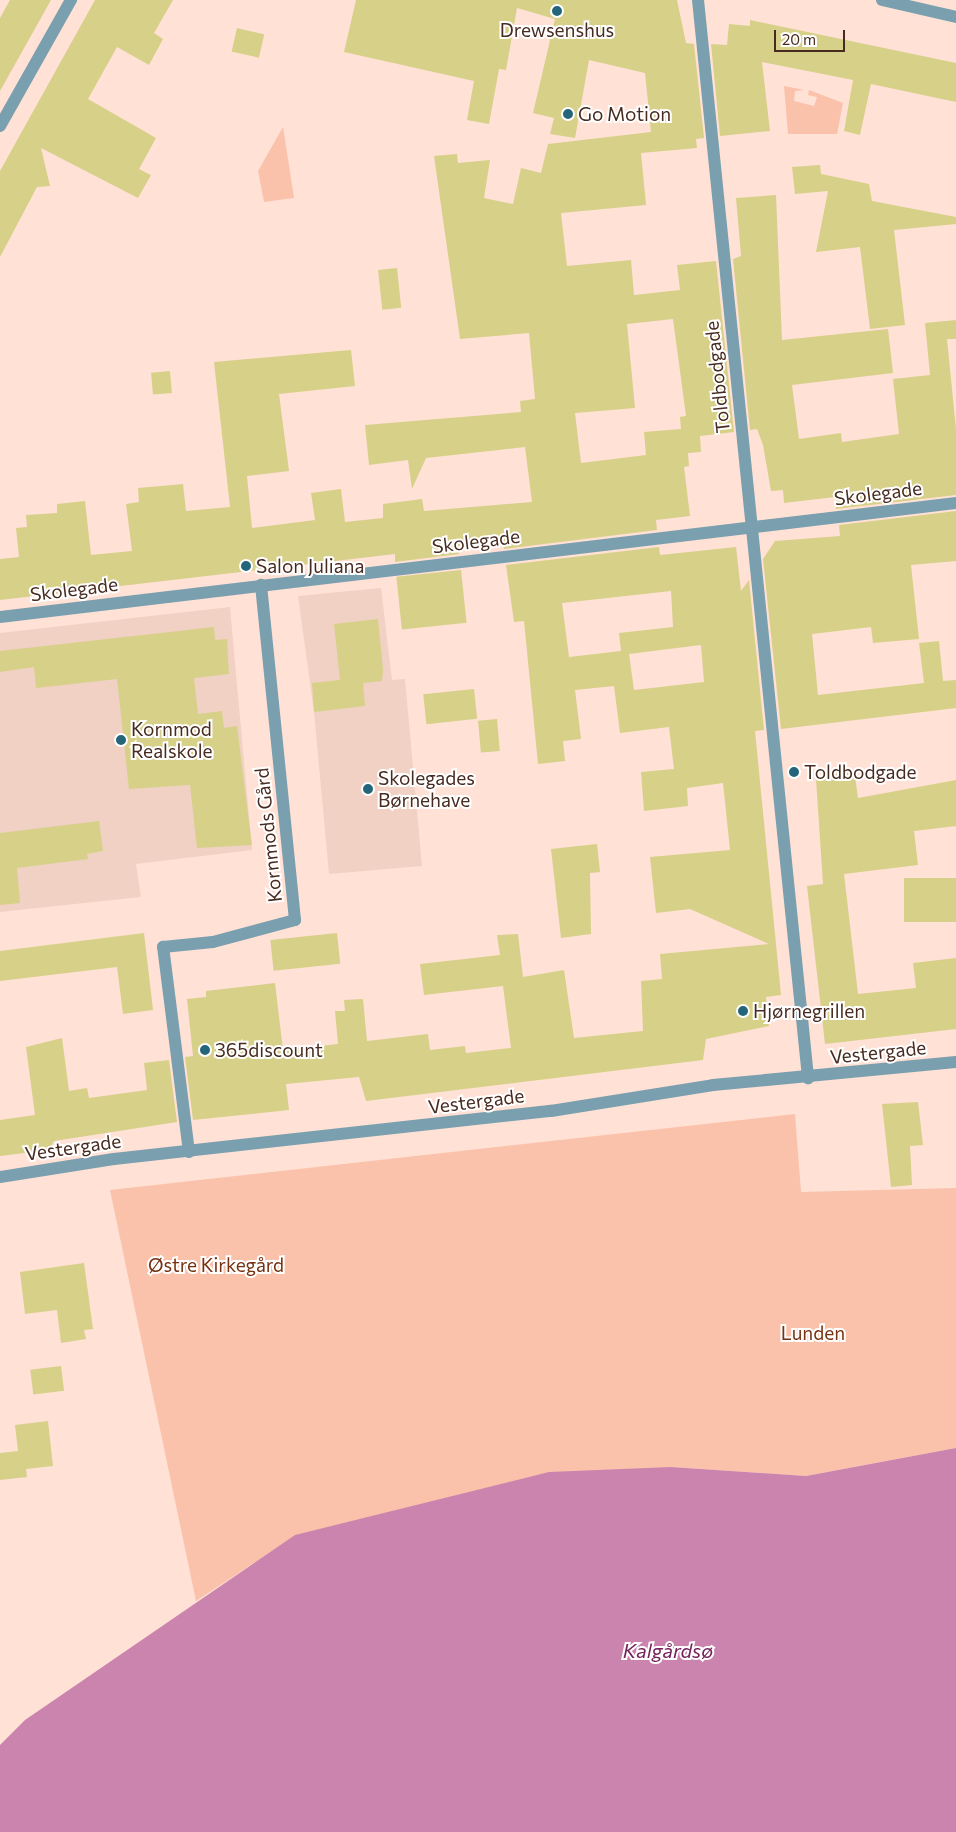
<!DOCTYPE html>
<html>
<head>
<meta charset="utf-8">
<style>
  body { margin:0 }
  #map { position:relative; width:956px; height:1832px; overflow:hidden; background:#ffe1d5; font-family:Commissioner,sans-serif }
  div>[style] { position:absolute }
  .built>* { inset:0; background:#f1d1c3 }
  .green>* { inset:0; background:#fac2ab }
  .water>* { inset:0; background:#cb84ae }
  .building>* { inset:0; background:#d7d089; transform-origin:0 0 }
  .minor>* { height:12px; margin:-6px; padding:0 6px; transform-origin:6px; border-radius:6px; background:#7a9fae }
  .tertiary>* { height:12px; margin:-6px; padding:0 6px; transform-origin:6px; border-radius:6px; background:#7a9fae }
  .dots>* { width:14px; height:14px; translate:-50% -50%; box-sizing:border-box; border:2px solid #fff; border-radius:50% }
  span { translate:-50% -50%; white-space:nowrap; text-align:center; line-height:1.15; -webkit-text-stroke:4px #fff; paint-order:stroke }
  .poi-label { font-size:19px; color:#472b20 }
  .left { translate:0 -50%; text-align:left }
  .street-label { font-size:19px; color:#472b20 }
  .park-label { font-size:19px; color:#763210 }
  .water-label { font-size:20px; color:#75225a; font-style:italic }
  .scale { position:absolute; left:774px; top:30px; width:71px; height:22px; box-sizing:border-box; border:2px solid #472b20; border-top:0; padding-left:6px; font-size:15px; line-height:18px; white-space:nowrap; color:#472b20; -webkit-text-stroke:4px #fff; paint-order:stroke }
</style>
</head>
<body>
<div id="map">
  <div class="built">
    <i style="clip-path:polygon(381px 588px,392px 680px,405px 679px,422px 866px,329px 874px,314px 712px,298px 596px)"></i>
    <i style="clip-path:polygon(230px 607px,252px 850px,136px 864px,141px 897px,0 912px,0 633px)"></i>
  </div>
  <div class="green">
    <i style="clip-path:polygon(784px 86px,804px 90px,795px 91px,794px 101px,814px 106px,817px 97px,808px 95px,809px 90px,843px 103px,837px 134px,788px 134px)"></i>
    <i style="clip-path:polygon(283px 127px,294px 198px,264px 202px,258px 171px)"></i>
    <i style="clip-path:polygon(795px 1114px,801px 1192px,956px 1188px,956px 1448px,806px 1476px,671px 1467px,296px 1535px,196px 1601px,110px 1190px)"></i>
  </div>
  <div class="water">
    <i style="clip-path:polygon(956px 1448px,956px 1832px,0 1832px,0 1745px,25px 1720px,295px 1535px,549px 1472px,671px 1467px,806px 1476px)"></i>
  </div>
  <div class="building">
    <i style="clip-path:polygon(10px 0,51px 0,0 91px,0 18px)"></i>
    <i style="clip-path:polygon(95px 0,173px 0,154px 33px,163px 39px,149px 65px,117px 47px,88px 99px,156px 138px,139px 169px,151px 175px,138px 198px,41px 148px,50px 186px,37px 187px,0 257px,0 171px)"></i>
    <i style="clip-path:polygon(evenodd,356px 0,677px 0,686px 43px,694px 44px,704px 138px,696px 139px,697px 148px,641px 153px,646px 205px,561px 213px,567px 266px,631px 260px,634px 295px,680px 290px,677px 265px,716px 261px,734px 432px,700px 436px,701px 452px,688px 453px,689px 466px,684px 467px,690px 516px,656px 520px,657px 530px,504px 549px,503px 541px,496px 542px,458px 546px,459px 554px,395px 562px,395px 554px,0 600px,0 559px,19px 557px,16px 528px,27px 527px,26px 515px,57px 513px,57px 504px,85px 501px,91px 555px,132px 551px,126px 504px,139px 502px,138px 488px,183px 484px,186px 511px,230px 507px,214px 362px,351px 350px,355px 386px,279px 394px,289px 471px,247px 476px,252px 528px,315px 520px,311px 493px,341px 489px,345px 522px,383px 518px,383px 504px,422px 499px,424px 511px,532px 502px,525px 447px,426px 458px,412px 489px,408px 460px,369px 465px,365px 425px,521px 412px,520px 401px,535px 399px,529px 333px,460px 339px,434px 156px,457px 154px,458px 163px,490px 160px,484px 198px,513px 204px,521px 168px,541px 173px,548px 144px,651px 132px,645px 73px,589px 60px,575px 138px,550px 134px,554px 118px,533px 113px,555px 19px,517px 8px,506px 70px,499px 69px,489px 124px,467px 120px,474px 81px,344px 52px,356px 0,673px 319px,686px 416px,680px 417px,681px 429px,644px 432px,646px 455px,581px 463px,575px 413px,635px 408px,627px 324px,673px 319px)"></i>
    <i style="clip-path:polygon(750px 20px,956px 63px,956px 102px,871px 84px,860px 135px,844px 131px,853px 80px,762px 62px,770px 131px,720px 136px,711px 44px,727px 45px,729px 24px,750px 26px)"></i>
    <i style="left:237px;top:28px;width:28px;height:24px;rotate:13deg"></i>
    <i style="clip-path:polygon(820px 165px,821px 174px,869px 184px,872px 201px,956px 217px,956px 224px,894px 230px,905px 325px,870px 329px,860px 247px,816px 252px,828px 191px,795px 194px,792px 167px)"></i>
    <i style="clip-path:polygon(776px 195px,782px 340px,888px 329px,893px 373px,792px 385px,799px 439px,841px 433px,842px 442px,899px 434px,893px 379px,930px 375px,925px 323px,956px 320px,956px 339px,947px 339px,956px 429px,956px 495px,836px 509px,835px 497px,784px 503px,783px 490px,771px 491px,763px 445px,757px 429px,750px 430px,733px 259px,741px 256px,736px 198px)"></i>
    <i style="left:397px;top:268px;width:40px;height:19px;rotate:84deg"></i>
    <i style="left:170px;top:371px;width:22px;height:19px;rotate:85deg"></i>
    <i style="clip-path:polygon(956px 511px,956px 561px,911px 565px,919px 639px,873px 643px,871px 627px,812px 634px,818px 695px,924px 683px,919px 643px,939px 641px,943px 681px,956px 680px,956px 708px,781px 729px,763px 559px,775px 541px,840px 536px,839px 525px)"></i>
    <i style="clip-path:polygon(evenodd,659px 547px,660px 555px,736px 547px,741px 591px,749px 580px,764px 730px,755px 731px,781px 995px,766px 997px,769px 1026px,706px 1039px,703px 1060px,366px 1101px,359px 1077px,286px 1084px,289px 1110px,193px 1120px,185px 1057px,193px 1056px,187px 999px,206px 997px,206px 991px,275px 983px,283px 1050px,338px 1044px,335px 1011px,345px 1011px,344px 1000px,363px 999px,367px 1041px,428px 1034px,430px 1050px,465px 1046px,466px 1053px,511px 1048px,503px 986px,424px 995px,420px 964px,500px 955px,497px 935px,518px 934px,523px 977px,564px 970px,574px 1038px,643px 1031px,641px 981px,662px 979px,660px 954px,769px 944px,690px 909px,656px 913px,650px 857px,730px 850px,723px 783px,687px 788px,688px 806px,644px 811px,641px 772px,674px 769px,669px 727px,620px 733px,614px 686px,575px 690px,581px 739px,563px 741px,565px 761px,538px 764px,524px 621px,514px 622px,506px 565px,659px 547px,671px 591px,673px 627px,619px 633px,621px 651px,569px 657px,562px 603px,671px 591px,659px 547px,701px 645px,704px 682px,634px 690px,629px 654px,701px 645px)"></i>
    <i style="left:461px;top:570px;width:53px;height:65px;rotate:84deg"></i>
    <i style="clip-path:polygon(378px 619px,383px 670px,382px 681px,363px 683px,365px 706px,314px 712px,312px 683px,340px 680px,334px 624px)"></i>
    <i style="clip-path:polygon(214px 627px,215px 640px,227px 639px,229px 674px,194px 678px,198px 714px,222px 711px,224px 728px,237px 726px,252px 845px,197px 848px,190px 785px,129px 789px,117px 679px,36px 688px,34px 667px,0 672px,0 651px)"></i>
    <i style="left:474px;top:689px;width:30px;height:51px;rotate:84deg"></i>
    <i style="left:497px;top:719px;width:32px;height:19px;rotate:85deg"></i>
    <i style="clip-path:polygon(854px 769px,858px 798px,956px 780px,956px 826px,914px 831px,918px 865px,844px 874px,858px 994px,916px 988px,913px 963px,956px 958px,956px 1029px,825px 1044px,807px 886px,823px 884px,816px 779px)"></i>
    <i style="clip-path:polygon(99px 821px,103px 851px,87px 854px,88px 859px,17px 868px,20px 903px,0 905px,0 833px)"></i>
    <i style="clip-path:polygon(597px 844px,600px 872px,590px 873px,591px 934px,561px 938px,551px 849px)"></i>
    <i style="left:956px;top:878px;width:44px;height:52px;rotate:90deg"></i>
    <i style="clip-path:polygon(144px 933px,153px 1010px,123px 1014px,117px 967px,0 981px,0 951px)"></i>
    <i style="left:337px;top:933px;width:31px;height:67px;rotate:84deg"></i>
    <i style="clip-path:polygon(62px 1038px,69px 1091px,87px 1088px,89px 1098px,147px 1090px,144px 1063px,169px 1060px,177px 1122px,54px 1141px,49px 1150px,0 1156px,0 1120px,35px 1115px,26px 1047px)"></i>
    <i style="clip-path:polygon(918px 1102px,923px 1145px,910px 1146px,912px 1185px,891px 1187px,882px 1104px)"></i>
    <i style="clip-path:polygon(84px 1263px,93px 1329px,84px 1330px,86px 1339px,61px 1343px,57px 1310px,25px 1314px,20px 1272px)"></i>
    <i style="left:61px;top:1366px;width:25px;height:31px;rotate:83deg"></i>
    <i style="clip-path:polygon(48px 1421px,53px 1466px,26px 1469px,27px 1477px,0 1480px,0 1453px,18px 1451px,15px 1425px)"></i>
  </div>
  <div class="minor">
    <i style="left:698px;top:0;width:1084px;rotate:84.17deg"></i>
    <i style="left:882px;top:0;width:76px;rotate:12.9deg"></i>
    <i style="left:0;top:126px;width:145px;rotate:-60.6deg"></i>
    <i style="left:0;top:617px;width:963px;rotate:-6.8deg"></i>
    <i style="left:189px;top:1152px;width:207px;rotate:-97.2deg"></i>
    <i style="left:163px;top:947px;width:50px;rotate:-5.7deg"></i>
    <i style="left:213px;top:942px;width:85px;rotate:-15deg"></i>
    <i style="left:295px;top:920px;width:337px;rotate:-95.8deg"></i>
  </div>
  <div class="tertiary">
    <i style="left:0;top:1177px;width:115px;rotate:-9deg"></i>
    <i style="left:114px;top:1159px;width:440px;rotate:-6.3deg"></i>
    <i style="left:551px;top:1111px;width:164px;rotate:-9.1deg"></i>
    <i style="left:713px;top:1085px;width:244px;rotate:-5.4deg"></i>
  </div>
  <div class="dots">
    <i style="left:557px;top:11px;background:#25657a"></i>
    <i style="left:568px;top:114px;background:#25657a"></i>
    <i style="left:246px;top:566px;background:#25657a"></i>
    <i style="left:121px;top:740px;background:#25657a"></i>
    <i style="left:794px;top:772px;background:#25657a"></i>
    <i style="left:368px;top:789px;background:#25657a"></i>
    <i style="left:743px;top:1011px;background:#25657a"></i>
    <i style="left:205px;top:1050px;background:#25657a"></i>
  </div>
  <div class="poi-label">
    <span style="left:557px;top:30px">Drewsenshus</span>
    <span class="left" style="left:578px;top:114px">Go Motion</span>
    <span class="left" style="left:256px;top:566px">Salon Juliana</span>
    <span class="left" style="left:131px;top:740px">Kornmod<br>Realskole</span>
    <span class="left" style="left:804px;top:772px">Toldbodgade</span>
    <span class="left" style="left:378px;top:789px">Skolegades<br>Børnehave</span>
    <span class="left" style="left:753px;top:1011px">Hjørnegrillen</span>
    <span class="left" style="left:215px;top:1050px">365discount</span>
  </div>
  <div class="street-label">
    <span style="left:717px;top:377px;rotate:-96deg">Toldbodgade</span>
    <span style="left:878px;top:493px;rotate:-7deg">Skolegade</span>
    <span style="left:476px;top:541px;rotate:-7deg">Skolegade</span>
    <span style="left:74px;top:589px;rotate:-7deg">Skolegade</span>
    <span style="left:268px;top:835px;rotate:-96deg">Kornmods Gård</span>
    <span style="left:878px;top:1052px;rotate:-6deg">Vestergade</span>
    <span style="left:476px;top:1101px;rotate:-7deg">Vestergade</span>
    <span style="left:73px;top:1147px;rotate:-8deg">Vestergade</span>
  </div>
  <div class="park-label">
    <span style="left:216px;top:1265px">Østre Kirkegård</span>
    <span style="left:813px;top:1333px">Lunden</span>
  </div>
  <div class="water-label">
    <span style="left:668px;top:1650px">Kalgårdsø</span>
  </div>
  <div class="scale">20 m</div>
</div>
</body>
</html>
